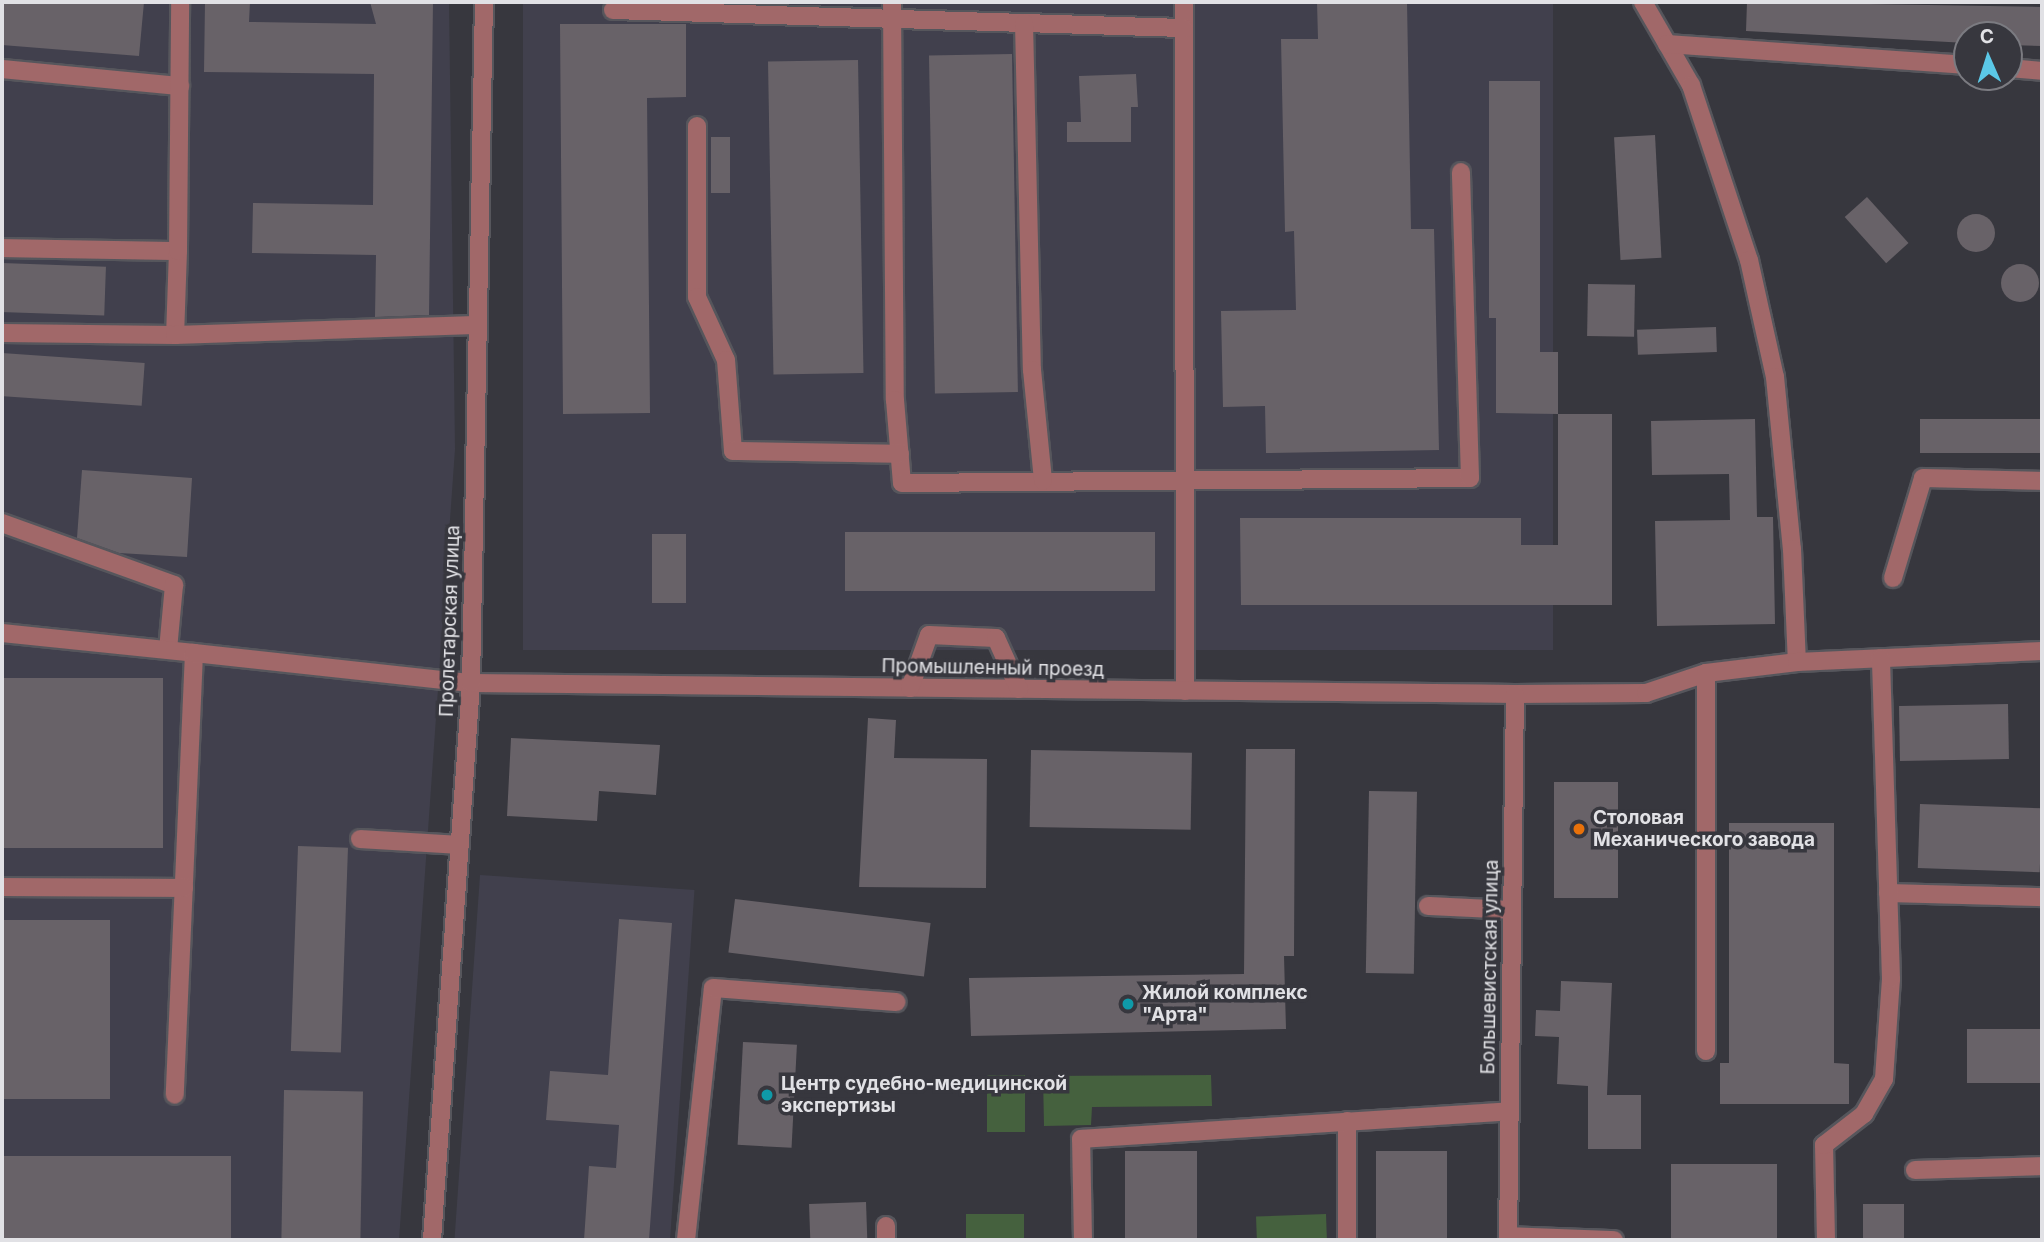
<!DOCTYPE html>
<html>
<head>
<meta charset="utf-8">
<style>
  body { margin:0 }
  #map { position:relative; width:2044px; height:1242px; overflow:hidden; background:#37373e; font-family:Inter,sans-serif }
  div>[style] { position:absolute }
  .built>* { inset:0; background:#41404d; transform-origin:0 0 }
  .green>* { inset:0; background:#45613e; transform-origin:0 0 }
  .building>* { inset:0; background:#686268; transform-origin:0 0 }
  .round { border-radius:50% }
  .roads { filter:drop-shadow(2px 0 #56565c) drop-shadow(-2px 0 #56565c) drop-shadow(0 2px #56565c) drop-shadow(0 -2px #56565c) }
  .minor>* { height:18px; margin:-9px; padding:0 9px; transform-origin:9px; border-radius:9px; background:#a16869 }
  .dots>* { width:19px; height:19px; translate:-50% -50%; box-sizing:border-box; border:4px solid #37373e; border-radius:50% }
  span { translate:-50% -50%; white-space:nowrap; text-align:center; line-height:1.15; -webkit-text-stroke:7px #37373e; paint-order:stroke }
  .street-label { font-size:19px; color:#e1e1e5 }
  .poi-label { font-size:19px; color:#e1e1e5; font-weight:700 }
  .left { translate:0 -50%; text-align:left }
  .frame { position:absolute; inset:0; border:4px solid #e1e1e5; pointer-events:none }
  .north { position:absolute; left:1953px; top:21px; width:70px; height:70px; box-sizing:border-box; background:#37373e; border:2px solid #7b7b81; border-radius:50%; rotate:357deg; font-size:19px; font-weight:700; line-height:28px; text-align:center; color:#e1e1e5 }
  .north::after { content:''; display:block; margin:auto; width:24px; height:32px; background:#5bc8e7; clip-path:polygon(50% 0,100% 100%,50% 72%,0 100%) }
</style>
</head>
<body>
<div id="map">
  <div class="built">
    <i style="clip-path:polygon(2px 2px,449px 2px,455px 449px,399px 1240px,2px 1240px)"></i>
    <i style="left:523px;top:2px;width:1030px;height:648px"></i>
    <i style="left:480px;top:875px;width:215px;height:366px;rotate:4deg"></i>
  </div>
  <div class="green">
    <i style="left:987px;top:1075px;width:38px;height:57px"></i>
    <i style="clip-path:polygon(1211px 1075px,1212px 1106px,1092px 1107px,1091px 1125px,1044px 1126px,1043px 1076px)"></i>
    <i style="left:966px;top:1214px;width:58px;height:26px"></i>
    <i style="left:1326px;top:1214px;width:26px;height:70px;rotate:88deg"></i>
  </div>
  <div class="building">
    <i style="clip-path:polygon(2px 2px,144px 2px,139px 56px,2px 45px)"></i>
    <i style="clip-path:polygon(205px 2px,250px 2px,249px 22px,376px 24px,370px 2px,433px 2px,429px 315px,375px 317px,376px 255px,252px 253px,253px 203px,373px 205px,374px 74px,204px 72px)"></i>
    <i style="clip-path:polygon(1317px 2px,1407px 2px,1411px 229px,1434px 229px,1439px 450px,1266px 453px,1265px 406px,1223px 407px,1221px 311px,1296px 310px,1294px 231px,1285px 232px,1281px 39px,1318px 39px)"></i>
    <i style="clip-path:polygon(1747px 2px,2042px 7px,2042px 46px,2009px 45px,2009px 35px,1967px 35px,1967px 43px,1746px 31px)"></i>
    <i style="clip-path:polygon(560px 24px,686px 24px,686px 97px,647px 98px,650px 413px,563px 414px)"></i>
    <i style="left:1012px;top:54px;width:338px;height:83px;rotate:89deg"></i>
    <i style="left:858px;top:60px;width:313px;height:90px;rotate:89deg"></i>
    <i style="clip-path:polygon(1136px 74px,1138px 107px,1131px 107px,1131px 142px,1067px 142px,1067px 122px,1081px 122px,1079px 76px)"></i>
    <i style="clip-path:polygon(1489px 81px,1540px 81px,1540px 352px,1558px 352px,1558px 414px,1496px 413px,1496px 318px,1489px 318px)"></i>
    <i style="left:1655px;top:135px;width:123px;height:41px;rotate:87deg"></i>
    <i style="left:711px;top:137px;width:19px;height:56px"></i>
    <i style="left:1867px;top:197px;width:62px;height:30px;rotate:48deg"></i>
    <i class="round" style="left:1957px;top:214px;width:38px;height:38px"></i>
    <i style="left:2px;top:263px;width:104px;height:49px;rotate:2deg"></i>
    <i class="round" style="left:2001px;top:264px;width:38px;height:38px"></i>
    <i style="left:1588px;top:284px;width:47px;height:52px;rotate:1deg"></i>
    <i style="left:1716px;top:327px;width:25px;height:79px;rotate:88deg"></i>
    <i style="left:2px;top:353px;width:143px;height:43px;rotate:4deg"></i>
    <i style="clip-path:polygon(1558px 414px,1612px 414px,1612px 605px,1241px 605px,1240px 518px,1521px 518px,1521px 545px,1558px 545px)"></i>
    <i style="clip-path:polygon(1755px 419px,1757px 517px,1773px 517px,1775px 624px,1657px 626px,1655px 521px,1730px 520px,1729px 474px,1652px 475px,1651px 421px)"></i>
    <i style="left:2042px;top:419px;width:34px;height:122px;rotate:90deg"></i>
    <i style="clip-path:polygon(82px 470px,192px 478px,187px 557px,119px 553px,77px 538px)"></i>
    <i style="left:1155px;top:532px;width:59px;height:310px;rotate:90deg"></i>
    <i style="left:652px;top:534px;width:34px;height:69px"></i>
    <i style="left:2px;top:678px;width:161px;height:170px"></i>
    <i style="left:2008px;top:704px;width:55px;height:109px;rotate:89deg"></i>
    <i style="clip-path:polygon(868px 718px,896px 720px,894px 758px,987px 759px,986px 888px,859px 887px)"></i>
    <i style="clip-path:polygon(511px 738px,660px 745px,656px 795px,599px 791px,597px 821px,507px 816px)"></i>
    <i style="clip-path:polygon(1246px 749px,1295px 749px,1294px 956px,1284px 956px,1286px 1029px,971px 1036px,969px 978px,1244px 974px)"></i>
    <i style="left:1031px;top:750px;width:161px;height:77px;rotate:1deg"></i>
    <i style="left:1554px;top:782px;width:64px;height:116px"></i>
    <i style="left:1369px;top:791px;width:48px;height:182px;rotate:1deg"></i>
    <i style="left:1920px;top:804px;width:122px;height:64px;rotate:2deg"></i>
    <i style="clip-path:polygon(1729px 823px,1834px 823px,1834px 1063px,1849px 1064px,1849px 1104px,1720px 1104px,1720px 1063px,1729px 1063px)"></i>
    <i style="left:298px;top:846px;width:50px;height:205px;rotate:2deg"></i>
    <i style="left:735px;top:899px;width:197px;height:54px;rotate:7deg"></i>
    <i style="clip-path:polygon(619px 919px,672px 923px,649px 1240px,584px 1240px,589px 1166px,616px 1168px,619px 1125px,546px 1120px,550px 1071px,608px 1075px)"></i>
    <i style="left:2px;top:920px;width:108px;height:179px"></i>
    <i style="clip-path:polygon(1561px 981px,1612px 983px,1607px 1095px,1641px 1095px,1641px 1149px,1588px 1149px,1588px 1086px,1557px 1084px,1559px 1037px,1535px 1036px,1536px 1010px,1560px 1011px)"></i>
    <i style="left:1967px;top:1029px;width:75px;height:54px"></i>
    <i style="left:743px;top:1042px;width:54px;height:103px;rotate:3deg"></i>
    <i style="left:284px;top:1090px;width:79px;height:150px;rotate:1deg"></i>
    <i style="left:1125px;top:1151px;width:72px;height:89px"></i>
    <i style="left:1376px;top:1151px;width:71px;height:89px"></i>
    <i style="left:2px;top:1156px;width:229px;height:84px"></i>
    <i style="left:1671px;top:1164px;width:106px;height:76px"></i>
    <i style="left:866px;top:1202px;width:38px;height:57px;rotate:88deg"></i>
    <i style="left:1863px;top:1204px;width:41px;height:36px"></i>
  </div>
  <div class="roads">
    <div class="minor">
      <i style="left:892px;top:2px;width:398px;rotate:89.6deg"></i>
      <i style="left:895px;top:400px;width:83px;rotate:85.2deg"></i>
      <i style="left:902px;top:483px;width:568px;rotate:-0.5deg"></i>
      <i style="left:1470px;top:478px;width:306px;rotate:-91.7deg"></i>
      <i style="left:1184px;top:2px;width:689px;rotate:89.92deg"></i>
      <i style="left:1643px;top:2px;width:96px;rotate:60deg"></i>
      <i style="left:1691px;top:85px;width:184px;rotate:71.7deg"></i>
      <i style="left:1749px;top:260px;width:120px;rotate:77.5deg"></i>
      <i style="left:1775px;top:377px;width:173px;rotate:84.4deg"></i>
      <i style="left:1792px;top:549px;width:113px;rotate:87.5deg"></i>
      <i style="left:613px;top:10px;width:571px;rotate:1.81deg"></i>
      <i style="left:1024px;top:23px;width:347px;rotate:88.7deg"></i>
      <i style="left:1032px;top:370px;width:111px;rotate:84.3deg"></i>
      <i style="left:1667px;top:44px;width:301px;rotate:4deg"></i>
      <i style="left:2009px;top:68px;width:33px;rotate:5deg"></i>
      <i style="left:2px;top:69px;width:179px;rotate:5.5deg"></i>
      <i style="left:697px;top:126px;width:171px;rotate:90deg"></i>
      <i style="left:697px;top:297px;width:69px;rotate:65.3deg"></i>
      <i style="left:726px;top:360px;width:91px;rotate:85.6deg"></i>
      <i style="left:733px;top:451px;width:167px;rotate:1deg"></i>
      <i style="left:2px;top:248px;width:176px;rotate:1deg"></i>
      <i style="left:178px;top:251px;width:84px;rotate:92deg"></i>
      <i style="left:178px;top:251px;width:249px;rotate:-89.5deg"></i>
      <i style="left:2px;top:333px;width:173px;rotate:0.7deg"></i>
      <i style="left:175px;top:335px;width:300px;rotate:-1.9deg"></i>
      <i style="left:2px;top:523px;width:183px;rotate:19.8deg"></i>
      <i style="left:174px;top:585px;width:65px;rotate:95.3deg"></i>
      <i style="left:1893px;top:578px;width:104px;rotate:-73.3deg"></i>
      <i style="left:1923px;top:478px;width:119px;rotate:1.4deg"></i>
      <i style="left:2px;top:633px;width:193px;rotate:5.9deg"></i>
      <i style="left:194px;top:653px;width:442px;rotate:92.5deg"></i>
      <i style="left:194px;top:653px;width:279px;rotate:6.2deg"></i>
      <i style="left:471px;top:683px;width:1044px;rotate:0.6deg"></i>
      <i style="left:1515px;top:694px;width:131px;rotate:-0.4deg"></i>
      <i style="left:1646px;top:693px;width:63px;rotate:-18.4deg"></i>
      <i style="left:1706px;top:673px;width:92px;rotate:-6.9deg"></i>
      <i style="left:1797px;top:662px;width:245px;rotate:-2.6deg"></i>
      <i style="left:910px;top:688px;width:56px;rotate:-70.3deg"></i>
      <i style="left:929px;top:635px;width:67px;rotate:2.6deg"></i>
      <i style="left:996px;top:638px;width:56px;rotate:65.7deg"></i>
      <i style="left:360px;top:839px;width:100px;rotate:3.4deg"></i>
      <i style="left:2px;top:887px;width:182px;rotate:0.3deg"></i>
      <i style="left:1888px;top:893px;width:154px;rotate:1.5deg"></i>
      <i style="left:1428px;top:906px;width:84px;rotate:2.7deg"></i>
      <i style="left:1706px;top:1051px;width:378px;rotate:-90deg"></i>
      <i style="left:1347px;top:1121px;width:119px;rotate:90deg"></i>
      <i style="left:1915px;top:1170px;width:127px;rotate:-1.8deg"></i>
      <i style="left:1508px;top:1236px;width:106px;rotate:2.2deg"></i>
      <i style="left:432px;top:1240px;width:558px;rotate:-85.99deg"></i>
      <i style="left:471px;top:683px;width:681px;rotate:-88.91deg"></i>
      <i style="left:686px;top:1240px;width:253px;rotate:-83.9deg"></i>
      <i style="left:713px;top:988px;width:184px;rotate:4.4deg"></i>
      <i style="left:886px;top:1240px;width:14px;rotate:-90deg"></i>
      <i style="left:1083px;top:1240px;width:101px;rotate:-91.1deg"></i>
      <i style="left:1081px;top:1139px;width:429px;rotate:-3.7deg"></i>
      <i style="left:1508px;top:1240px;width:546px;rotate:-89.27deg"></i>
      <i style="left:1826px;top:1240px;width:95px;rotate:-91.2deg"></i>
      <i style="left:1824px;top:1145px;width:51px;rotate:-37.8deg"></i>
      <i style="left:1864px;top:1114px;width:40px;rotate:-60.3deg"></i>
      <i style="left:1884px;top:1079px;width:100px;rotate:-86deg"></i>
      <i style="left:1891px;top:979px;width:321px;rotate:-91.8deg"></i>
    </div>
  </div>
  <div class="dots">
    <i style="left:1579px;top:829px;background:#e8710a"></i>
    <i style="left:1128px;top:1004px;background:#0f9aa8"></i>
    <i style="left:767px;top:1095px;background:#0f9aa8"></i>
  </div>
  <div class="street-label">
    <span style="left:450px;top:621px;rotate:-88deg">Пролетарская улица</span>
    <span style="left:993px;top:668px;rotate:1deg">Промышленный проезд</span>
    <span style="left:1490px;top:967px;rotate:-89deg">Большевистская улица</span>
  </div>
  <div class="poi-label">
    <span class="left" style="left:1593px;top:829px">Столовая<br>Механического завода</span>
    <span class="left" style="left:1142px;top:1004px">Жилой комплекс<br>"Арта"</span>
    <span class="left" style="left:781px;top:1095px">Центр судебно-медицинской<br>экспертизы</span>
  </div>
  <div class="frame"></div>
  <div class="north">С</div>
</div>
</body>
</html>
